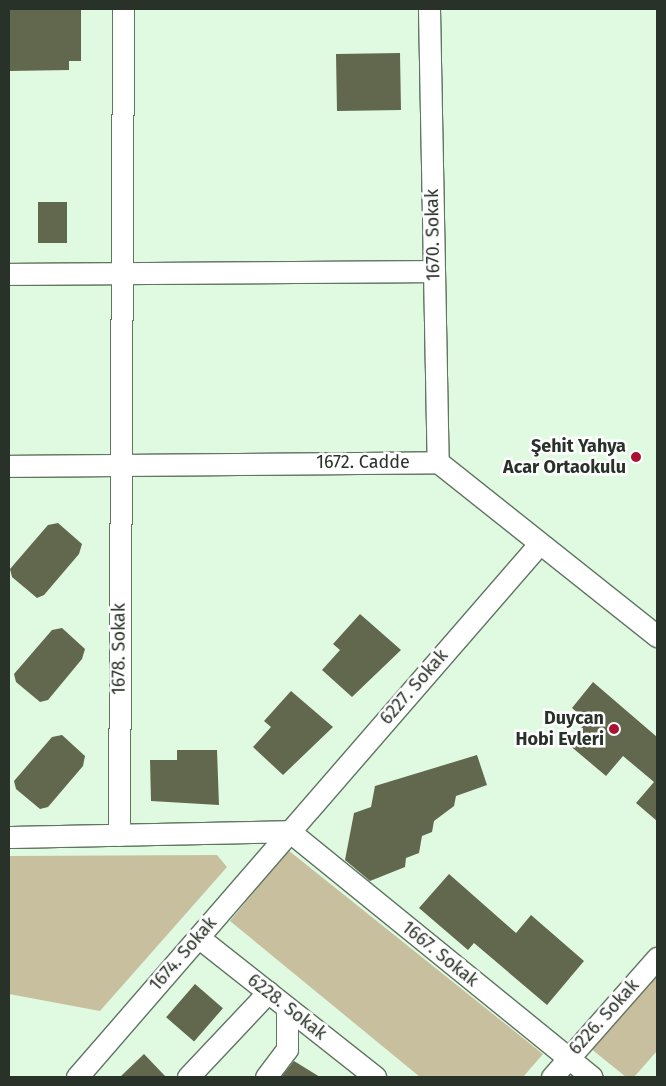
<!DOCTYPE html>
<html>
<head>
<meta charset="utf-8">
<style>
  body { margin:0 }
  #map { position:relative; width:666px; height:1086px; overflow:hidden; background:#e0f9e1; font-family:"Fira Sans",sans-serif }
  div>[style] { position:absolute }
  .green>* { inset:0; background:#c8bf9e }
  .building>* { inset:0; background:#61684e; transform-origin:0 0 }
  .roads { filter:drop-shadow(1px 0 #607661) drop-shadow(-1px 0 #607661) drop-shadow(0 1px #607661) drop-shadow(0 -1px #607661) }
  .minor>* { height:21px; margin:-10.5px; padding:0 10.5px; transform-origin:10.5px; border-radius:10.5px; background:#fff }
  .dots>* { width:14px; height:14px; translate:-50% -50%; box-sizing:border-box; border:2px solid #fff; border-radius:50% }
  span { translate:-50% -50%; white-space:nowrap; text-align:center; line-height:1.15; -webkit-text-stroke:5px #fff; paint-order:stroke }
  .street-label { font-size:18px; color:#293229 }
  .poi-label { font-size:18px; color:#293229; font-weight:700 }
  .right { translate:-100% -50%; text-align:right }
  .frame { position:absolute; inset:0; border:10px solid #293229; pointer-events:none }
</style>
</head>
<body>
<div id="map">
  <div class="green">
    <i style="clip-path:polygon(288px 850px,543px 1054px,523px 1077px,420px 1077px,230px 921px)"></i>
    <i style="clip-path:polygon(217px 855px,227px 867px,100px 1011px,9px 994px,9px 856px)"></i>
    <i style="clip-path:polygon(657px 974px,657px 1051px,634px 1077px,626px 1077px,590px 1048px)"></i>
  </div>
  <div class="building">
    <i style="clip-path:polygon(9px 9px,81px 9px,81px 61px,69px 61px,69px 70px,9px 71px)"></i>
    <i style="left:400px;top:53px;width:57px;height:64px;rotate:89deg"></i>
    <i style="left:38px;top:202px;width:29px;height:41px"></i>
    <i style="clip-path:polygon(58px 523px,82px 544px,79px 554px,44px 595px,37px 598px,12px 577px,10px 569px,48px 525px)"></i>
    <i style="clip-path:polygon(360px 614px,401px 650px,352px 697px,322px 670px,340px 650px,333px 644px)"></i>
    <i style="clip-path:polygon(62px 628px,85px 649px,82px 659px,48px 700px,40px 702px,16px 682px,14px 674px,52px 630px)"></i>
    <i style="clip-path:polygon(593px 682px,657px 737px,657px 821px,636px 803px,654px 782px,623px 756px,606px 776px,568px 744px,587px 721px,572px 708px)"></i>
    <i style="clip-path:polygon(291px 691px,333px 727px,283px 775px,253px 747px,271px 727px,264px 721px)"></i>
    <i style="clip-path:polygon(62px 735px,85px 756px,83px 766px,48px 807px,40px 809px,16px 789px,14px 781px,52px 737px)"></i>
    <i style="clip-path:polygon(177px 750px,217px 750px,219px 805px,151px 801px,150px 760px,177px 760px)"></i>
    <i style="clip-path:polygon(477px 755px,487px 785px,456px 796px,454px 806px,434px 821px,432px 832px,422px 836px,419px 853px,406px 858px,405px 867px,370px 881px,345px 860px,354px 813px,371px 807px,375px 786px)"></i>
    <i style="clip-path:polygon(449px 874px,516px 933px,531px 915px,584px 961px,547px 1005px,474px 943px,468px 950px,419px 908px)"></i>
    <i style="left:195px;top:984px;width:37px;height:44px;rotate:41deg"></i>
    <i style="clip-path:polygon(144px 1054px,166px 1077px,120px 1077px)"></i>
    <i style="clip-path:polygon(294px 1061px,320px 1077px,281px 1077px)"></i>
  </div>
  <div class="roads">
    <div class="minor">
      <i style="left:429px;top:9px;width:453px;rotate:88.9deg"></i>
      <i style="left:9px;top:274px;width:424px;rotate:-0.4deg"></i>
      <i style="left:9px;top:466px;width:429px;rotate:-0.5deg"></i>
      <i style="left:438px;top:462px;width:280px;rotate:38.5deg"></i>
      <i style="left:289px;top:831px;width:390px;rotate:39.1deg"></i>
      <i style="left:119px;top:835px;width:826px;rotate:-89.72deg"></i>
      <i style="left:9px;top:837px;width:280px;rotate:-1.2deg"></i>
      <i style="left:198px;top:937px;width:226px;rotate:38.3deg"></i>
      <i style="left:77px;top:1077px;width:705px;rotate:-49.08deg"></i>
      <i style="left:188px;top:1077px;width:117px;rotate:-46.7deg"></i>
      <i style="left:266px;top:1077px;width:35px;rotate:-53deg"></i>
      <i style="left:287px;top:1049px;width:41px;rotate:-90deg"></i>
      <i style="left:552px;top:1077px;width:159px;rotate:-48.6deg"></i>
    </div>
  </div>
  <div class="dots">
    <i style="left:636px;top:457px;background:#a91230"></i>
    <i style="left:614px;top:729px;background:#a91230"></i>
  </div>
  <div class="street-label">
    <span style="left:433px;top:235px;rotate:-91deg">1670. Sokak</span>
    <span style="left:363px;top:462px">1672. Cadde</span>
    <span style="left:119px;top:649px;rotate:-90deg">1678. Sokak</span>
    <span style="left:414px;top:687px;rotate:-49deg">6227. Sokak</span>
    <span style="left:183px;top:954px;rotate:-49deg">1674. Sokak</span>
    <span style="left:440px;top:954px;rotate:39deg">1667. Sokak</span>
    <span style="left:287px;top:1007px;rotate:38deg">6228. Sokak</span>
    <span style="left:604px;top:1017px;rotate:-48deg">6226. Sokak</span>
  </div>
  <div class="poi-label">
    <span class="right" style="left:626px;top:457px">Şehit Yahya<br>Acar Ortaokulu</span>
    <span class="right" style="left:604px;top:729px">Duycan<br>Hobi Evleri</span>
  </div>
  <div class="frame"></div>
</div>
</body>
</html>
